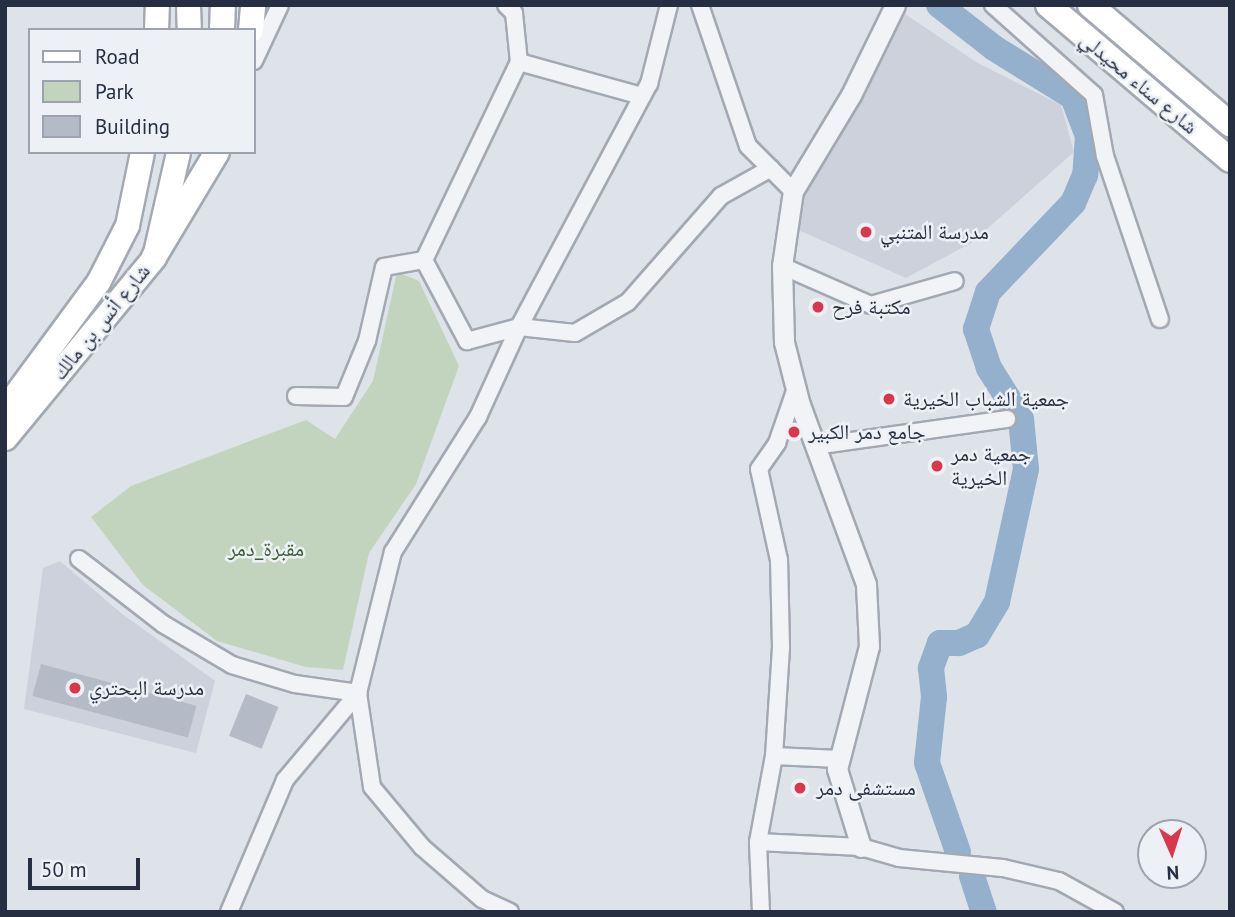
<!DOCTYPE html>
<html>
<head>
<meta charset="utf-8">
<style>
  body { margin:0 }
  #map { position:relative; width:1235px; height:917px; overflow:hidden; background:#dee2e9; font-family:"PT Sans","Noto Naskh Arabic",sans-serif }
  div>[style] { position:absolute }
  .built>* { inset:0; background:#ccd1db }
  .green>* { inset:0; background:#c3d4be }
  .river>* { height:26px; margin:-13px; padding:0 13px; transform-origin:13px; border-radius:13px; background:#95b0cc }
  .building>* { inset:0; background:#b5bbc6; transform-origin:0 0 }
  .roads { filter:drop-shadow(2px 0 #a3a9b3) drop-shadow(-2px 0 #a3a9b3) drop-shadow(0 2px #a3a9b3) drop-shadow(0 -2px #a3a9b3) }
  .minor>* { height:16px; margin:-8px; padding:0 8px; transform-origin:8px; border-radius:8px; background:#f1f3f7 }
  .tertiary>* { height:19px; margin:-9.5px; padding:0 9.5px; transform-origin:9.5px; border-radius:9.5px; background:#f1f3f7 }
  .secondary>* { height:23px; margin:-11.5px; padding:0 11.5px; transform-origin:11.5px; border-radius:11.5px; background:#fff }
  .primary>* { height:24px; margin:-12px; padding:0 12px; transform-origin:12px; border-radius:12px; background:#fff }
  .dots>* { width:19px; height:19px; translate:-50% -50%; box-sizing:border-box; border:4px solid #edf1f6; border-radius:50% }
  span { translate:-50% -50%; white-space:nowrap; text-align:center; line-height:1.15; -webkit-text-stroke:5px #edf1f6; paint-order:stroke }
  .street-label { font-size:21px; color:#262f41 }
  .poi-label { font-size:21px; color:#262f41 }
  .left { translate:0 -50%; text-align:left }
  .park-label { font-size:21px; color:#3a5e32 }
  .frame { position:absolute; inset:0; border:7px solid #262f41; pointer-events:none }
  .legend { position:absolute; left:28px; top:28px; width:228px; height:126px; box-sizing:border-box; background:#edf1f6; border:2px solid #9da3ae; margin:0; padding:9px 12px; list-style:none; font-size:21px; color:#262f41 }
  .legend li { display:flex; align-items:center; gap:14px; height:35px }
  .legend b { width:35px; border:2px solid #9da3ae }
  .north { position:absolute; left:1137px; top:819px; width:70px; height:70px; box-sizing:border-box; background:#edf1f6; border:2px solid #9da3ae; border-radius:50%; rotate:177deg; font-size:19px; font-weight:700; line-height:28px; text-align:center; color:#262f41 }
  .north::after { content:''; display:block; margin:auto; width:24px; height:32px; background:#da374e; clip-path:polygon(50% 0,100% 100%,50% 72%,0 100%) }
  .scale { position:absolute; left:28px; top:858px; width:112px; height:32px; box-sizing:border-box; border:4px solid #262f41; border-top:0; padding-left:9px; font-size:21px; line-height:24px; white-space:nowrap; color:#262f41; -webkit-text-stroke:5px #edf1f6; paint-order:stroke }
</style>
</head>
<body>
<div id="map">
  <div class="built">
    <i style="clip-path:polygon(905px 14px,976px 62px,1061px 105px,1074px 152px,971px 243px,906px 278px,783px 223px)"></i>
    <i style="clip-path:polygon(60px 561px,121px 613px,215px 681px,196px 753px,24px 709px,43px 568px)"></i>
  </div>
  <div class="green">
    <i style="clip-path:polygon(397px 272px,419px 281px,459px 366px,416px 484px,369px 553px,343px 670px,306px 667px,217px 641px,143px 585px,91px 517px,131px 486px,306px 420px,335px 439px,373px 381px)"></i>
  </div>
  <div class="river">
    <i style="left:939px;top:5px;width:70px;rotate:38deg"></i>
    <i style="left:994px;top:48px;width:93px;rotate:31.8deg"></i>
    <i style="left:1073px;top:97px;width:42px;rotate:69deg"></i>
    <i style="left:1088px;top:136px;width:39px;rotate:94deg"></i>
    <i style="left:1085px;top:175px;width:30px;rotate:113deg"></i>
    <i style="left:1073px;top:203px;width:123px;rotate:133.7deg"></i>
    <i style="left:988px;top:292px;width:39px;rotate:108deg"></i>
    <i style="left:976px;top:329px;width:41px;rotate:71.6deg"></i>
    <i style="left:989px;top:368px;width:60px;rotate:57.9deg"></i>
    <i style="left:1021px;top:419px;width:50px;rotate:84.3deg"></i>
    <i style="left:1026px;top:469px;width:136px;rotate:102.3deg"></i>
    <i style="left:997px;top:602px;width:39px;rotate:121deg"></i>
    <i style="left:977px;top:635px;width:20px;rotate:156deg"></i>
    <i style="left:959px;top:643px;width:19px;rotate:180deg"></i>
    <i style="left:940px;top:643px;width:27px;rotate:110deg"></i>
    <i style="left:931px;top:668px;width:29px;rotate:84deg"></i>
    <i style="left:934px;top:697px;width:66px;rotate:96.1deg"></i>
    <i style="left:927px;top:763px;width:94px;rotate:70.8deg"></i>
    <i style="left:972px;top:876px;width:38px;rotate:72deg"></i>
  </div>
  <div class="building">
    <i style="left:41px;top:664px;width:161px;height:33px;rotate:15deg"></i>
    <i style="left:246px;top:694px;width:35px;height:45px;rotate:22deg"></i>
  </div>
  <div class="roads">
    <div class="minor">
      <i style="left:506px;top:5px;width:11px;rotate:45deg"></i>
      <i style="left:514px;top:13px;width:49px;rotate:84.2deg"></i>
      <i style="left:519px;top:62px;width:128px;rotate:15.5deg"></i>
      <i style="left:700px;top:5px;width:149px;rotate:71.2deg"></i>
      <i style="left:748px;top:146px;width:64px;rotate:45deg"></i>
      <i style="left:993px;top:5px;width:135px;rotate:41.7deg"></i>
      <i style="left:1094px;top:95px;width:62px;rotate:79.8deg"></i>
      <i style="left:1105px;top:156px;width:172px;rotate:71.4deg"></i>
      <i style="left:254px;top:61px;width:62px;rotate:-65.1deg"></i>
      <i style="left:424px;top:260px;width:220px;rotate:-64.4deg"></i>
      <i style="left:782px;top:266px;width:97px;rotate:23.7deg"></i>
      <i style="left:871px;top:305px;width:87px;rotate:-15.9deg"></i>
      <i style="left:296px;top:396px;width:48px;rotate:1.2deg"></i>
      <i style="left:344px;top:397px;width:61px;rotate:-67.7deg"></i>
      <i style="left:367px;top:341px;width:76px;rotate:-77.1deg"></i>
      <i style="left:384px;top:267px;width:41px;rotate:-9.9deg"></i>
      <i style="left:424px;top:260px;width:92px;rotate:62deg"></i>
      <i style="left:467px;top:341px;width:54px;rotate:-15.1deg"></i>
      <i style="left:519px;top:327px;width:56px;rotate:6.1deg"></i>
      <i style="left:575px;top:333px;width:61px;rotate:-30.3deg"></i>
      <i style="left:628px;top:302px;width:141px;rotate:-48.7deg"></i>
      <i style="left:721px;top:196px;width:57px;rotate:-29.2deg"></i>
      <i style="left:815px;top:446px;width:194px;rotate:-8deg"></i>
      <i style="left:79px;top:559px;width:106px;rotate:37.7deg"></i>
      <i style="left:163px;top:624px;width:80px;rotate:30.7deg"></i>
      <i style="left:232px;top:665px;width:66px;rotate:16.8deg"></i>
      <i style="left:295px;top:684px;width:64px;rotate:8.1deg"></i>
      <i style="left:358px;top:693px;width:95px;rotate:81.5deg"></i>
      <i style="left:372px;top:787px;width:78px;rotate:50.2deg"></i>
      <i style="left:422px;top:847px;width:79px;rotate:40.9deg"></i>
      <i style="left:482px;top:899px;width:31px;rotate:25deg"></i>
      <i style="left:774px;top:756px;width:65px;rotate:2.6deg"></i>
      <i style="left:758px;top:842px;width:103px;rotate:2.8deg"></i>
      <i style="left:861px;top:847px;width:40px;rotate:16deg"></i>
      <i style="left:899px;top:858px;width:104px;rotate:5.5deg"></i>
      <i style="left:1003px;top:868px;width:57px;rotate:13.1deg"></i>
      <i style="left:1059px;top:881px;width:64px;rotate:29deg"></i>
      <i style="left:229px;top:912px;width:143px;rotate:-67deg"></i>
      <i style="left:285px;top:780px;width:114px;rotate:-50deg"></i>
      <i style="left:358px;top:693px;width:145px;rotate:-76.1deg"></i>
      <i style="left:393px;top:552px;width:160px;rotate:-57.8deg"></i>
      <i style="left:478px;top:417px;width:99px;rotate:-65.5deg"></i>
      <i style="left:519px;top:327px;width:276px;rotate:-61.9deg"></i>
      <i style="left:649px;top:84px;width:81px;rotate:-75.8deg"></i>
      <i style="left:761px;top:912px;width:70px;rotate:-92.5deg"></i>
      <i style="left:758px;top:842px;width:87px;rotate:-79.5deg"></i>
      <i style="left:774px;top:756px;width:109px;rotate:-86.3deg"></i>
      <i style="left:781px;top:647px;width:87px;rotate:-91.3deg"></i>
      <i style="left:779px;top:560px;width:93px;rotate:-102.4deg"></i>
      <i style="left:759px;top:469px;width:32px;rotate:-55deg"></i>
      <i style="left:777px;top:443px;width:58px;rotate:-70.9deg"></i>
    </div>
    <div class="tertiary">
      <i style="left:861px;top:847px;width:82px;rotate:-107.1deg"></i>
      <i style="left:837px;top:769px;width:127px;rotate:-75.4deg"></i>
      <i style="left:869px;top:646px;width:62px;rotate:-92.8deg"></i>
      <i style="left:866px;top:584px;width:191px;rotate:-110.2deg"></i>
      <i style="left:800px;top:405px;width:65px;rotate:-104.3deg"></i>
      <i style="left:784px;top:342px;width:76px;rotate:-91.5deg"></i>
      <i style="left:782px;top:266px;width:76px;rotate:-81.7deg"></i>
      <i style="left:793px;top:191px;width:112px;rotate:-58.9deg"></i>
      <i style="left:851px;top:95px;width:100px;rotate:-63.9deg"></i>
    </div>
    <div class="secondary">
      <i style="left:188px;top:5px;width:25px;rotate:88deg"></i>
      <i style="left:156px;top:30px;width:25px;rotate:-88deg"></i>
      <i style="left:5px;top:408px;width:157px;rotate:-53.6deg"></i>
      <i style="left:98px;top:282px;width:64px;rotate:-63deg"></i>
      <i style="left:127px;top:225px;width:75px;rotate:-78.4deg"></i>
      <i style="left:5px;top:438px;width:234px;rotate:-50.5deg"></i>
      <i style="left:154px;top:257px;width:108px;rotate:-77.1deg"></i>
    </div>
    <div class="primary">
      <i style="left:1048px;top:5px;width:239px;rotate:40.4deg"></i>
      <i style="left:1090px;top:5px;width:184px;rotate:40.4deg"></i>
      <i style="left:222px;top:30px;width:25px;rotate:-88deg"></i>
      <i style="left:251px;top:30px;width:25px;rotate:-85deg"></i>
      <i style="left:154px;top:257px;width:122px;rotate:-59deg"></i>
    </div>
  </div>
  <div class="dots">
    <i style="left:866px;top:232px;background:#da374e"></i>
    <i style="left:818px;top:307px;background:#da374e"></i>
    <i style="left:889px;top:399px;background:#da374e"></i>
    <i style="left:794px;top:432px;background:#da374e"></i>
    <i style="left:937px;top:466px;background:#da374e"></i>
    <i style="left:75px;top:688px;background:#da374e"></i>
    <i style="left:800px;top:788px;background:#da374e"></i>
  </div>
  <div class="street-label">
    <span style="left:1139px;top:83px;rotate:40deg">شارع سناء محيدلي</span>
    <span style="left:101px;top:322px;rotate:-51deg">شارع أنس بن مالك</span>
  </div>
  <div class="poi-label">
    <span class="left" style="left:880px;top:232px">مدرسة المتنبي</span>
    <span class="left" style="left:832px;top:307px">مكتبة فرح</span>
    <span class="left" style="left:903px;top:399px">جمعية الشباب الخيرية</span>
    <span class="left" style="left:808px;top:432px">جامع دمر الكبير</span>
    <span class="left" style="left:951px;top:466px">جمعية دمر<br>الخيرية</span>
    <span class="left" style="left:89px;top:688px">مدرسة البحتري</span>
    <span class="left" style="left:816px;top:788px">مستشفى دمر</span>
  </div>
  <div class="park-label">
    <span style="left:266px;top:549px">مقبرة_دمر</span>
  </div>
  <div class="frame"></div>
  <ul class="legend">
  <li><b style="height:9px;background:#fff"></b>Road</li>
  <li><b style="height:19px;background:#c3d4be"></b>Park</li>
  <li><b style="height:19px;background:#b5bbc6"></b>Building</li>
  </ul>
  <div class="north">N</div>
  <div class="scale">50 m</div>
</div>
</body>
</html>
